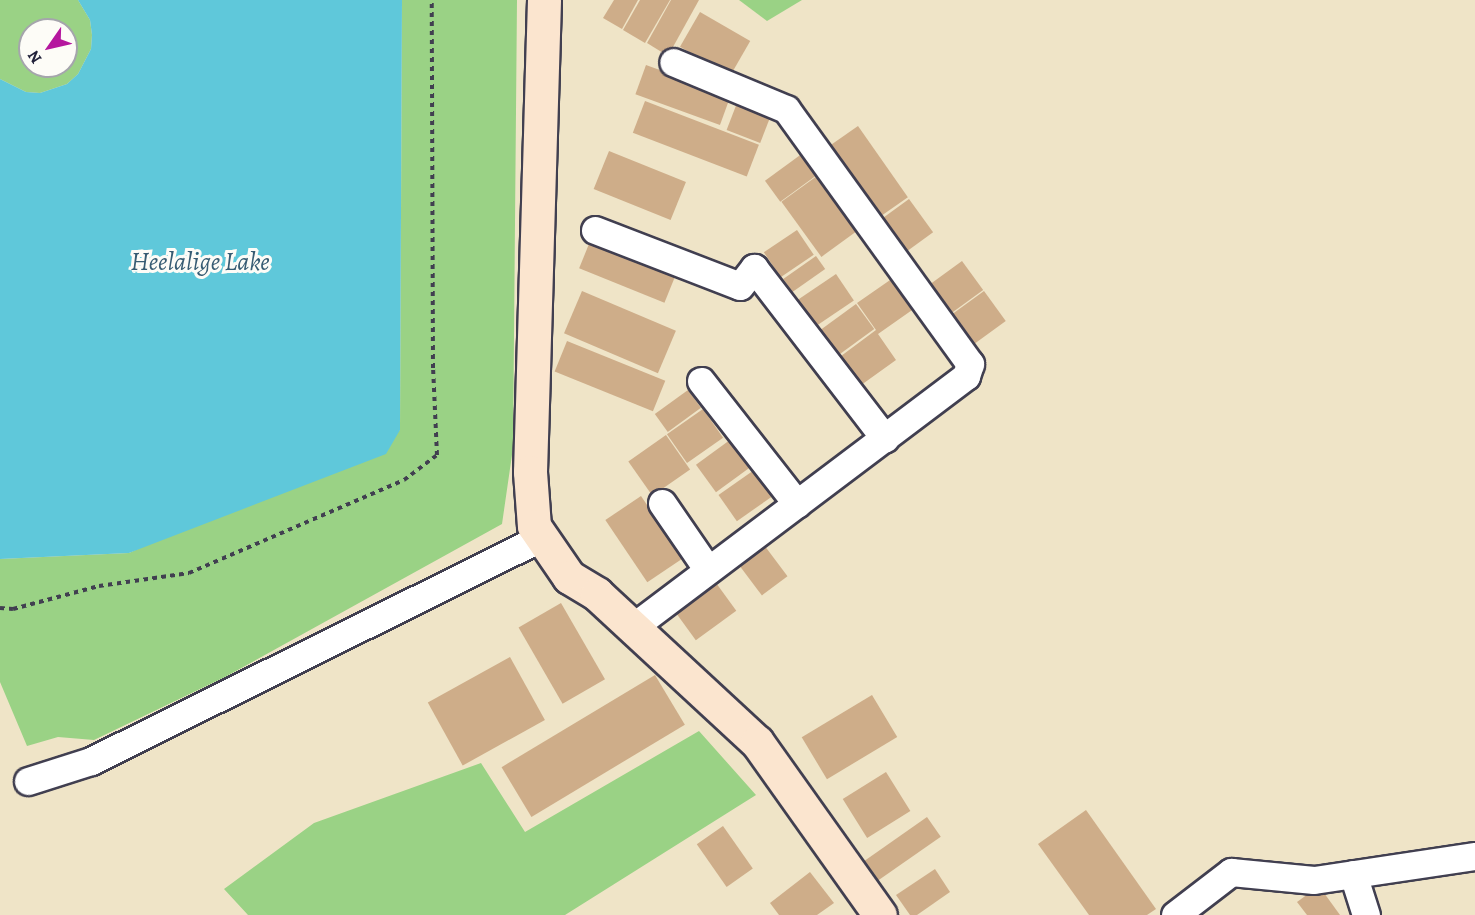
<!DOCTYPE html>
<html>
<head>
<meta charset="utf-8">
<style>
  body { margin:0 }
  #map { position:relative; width:1475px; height:915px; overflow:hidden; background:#efe4c7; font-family:Alegreya,serif }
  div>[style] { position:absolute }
  .green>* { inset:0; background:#9ad285 }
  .water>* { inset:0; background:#5fc8da }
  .building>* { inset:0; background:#cead89; transform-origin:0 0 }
  .path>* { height:4px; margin-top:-2px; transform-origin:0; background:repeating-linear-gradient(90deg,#413f50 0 4.5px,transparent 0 9px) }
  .roads { filter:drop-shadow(2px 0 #413f50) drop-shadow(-2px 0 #413f50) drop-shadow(0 2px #413f50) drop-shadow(0 -2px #413f50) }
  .street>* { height:27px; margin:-13.5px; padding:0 13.5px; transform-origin:13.5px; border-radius:13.5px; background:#fff }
  .secondary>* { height:33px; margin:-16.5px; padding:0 16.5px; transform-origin:16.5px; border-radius:16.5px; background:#fbe5cf }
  span { translate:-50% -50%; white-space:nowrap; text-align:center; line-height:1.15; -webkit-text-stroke:6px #fdfcf7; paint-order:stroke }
  .water-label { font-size:26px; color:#375c73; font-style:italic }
  .north { position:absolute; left:18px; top:18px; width:60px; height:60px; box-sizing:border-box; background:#fdfcf7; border:2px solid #a5a5ac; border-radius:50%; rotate:236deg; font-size:16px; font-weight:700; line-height:24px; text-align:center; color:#22223b }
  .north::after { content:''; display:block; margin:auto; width:21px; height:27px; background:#b5179e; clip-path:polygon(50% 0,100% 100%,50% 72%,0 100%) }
</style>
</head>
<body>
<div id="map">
  <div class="green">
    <i style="clip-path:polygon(evenodd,0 0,78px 0,90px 20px,92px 35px,91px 49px,78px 74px,67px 84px,40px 93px,26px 92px,0 79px,0 0,30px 30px,66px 30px,66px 66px,30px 66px,30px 30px)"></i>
    <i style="clip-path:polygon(402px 0,517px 0,513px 448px,502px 524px,225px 677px,94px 740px,58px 737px,27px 746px,0 682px,0 559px,129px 553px,400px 430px)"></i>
    <i style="clip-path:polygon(739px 0,802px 0,767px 21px)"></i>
    <i style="clip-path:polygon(699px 731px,756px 795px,565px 915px,248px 915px,224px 889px,314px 823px,481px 763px,525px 832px)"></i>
  </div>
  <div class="water">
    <i style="clip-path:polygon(78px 0,402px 0,400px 430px,386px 454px,129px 553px,0 559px,0 79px,26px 92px,40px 93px,67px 84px,78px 74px,91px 49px,92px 35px,90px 20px)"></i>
  </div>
  <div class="building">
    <i style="clip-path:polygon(614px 0,638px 0,622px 29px,603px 18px)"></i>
    <i style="clip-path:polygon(640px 0,670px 0,645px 43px,623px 30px)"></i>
    <i style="clip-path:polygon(671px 0,699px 0,668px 56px,647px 43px)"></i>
    <i style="left:700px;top:12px;width:58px;height:40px;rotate:30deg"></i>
    <i style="left:646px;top:65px;width:90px;height:31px;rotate:20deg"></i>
    <i style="left:645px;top:101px;width:122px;height:34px;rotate:21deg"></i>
    <i style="left:737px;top:103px;width:36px;height:29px;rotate:21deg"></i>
    <i style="left:858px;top:126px;width:87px;height:35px;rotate:55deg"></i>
    <i style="left:609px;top:151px;width:83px;height:41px;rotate:22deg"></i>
    <i style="left:803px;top:153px;width:26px;height:47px;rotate:54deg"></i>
    <i style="left:817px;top:176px;width:68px;height:44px;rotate:54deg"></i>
    <i style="left:909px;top:199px;width:41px;height:34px;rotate:54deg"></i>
    <i style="left:797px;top:230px;width:30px;height:40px;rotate:56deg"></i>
    <i style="left:593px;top:234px;width:92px;height:37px;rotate:22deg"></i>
    <i style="left:816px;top:256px;width:16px;height:40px;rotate:55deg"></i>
    <i style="left:962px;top:261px;width:36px;height:45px;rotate:54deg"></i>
    <i style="left:836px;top:274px;width:32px;height:50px;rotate:56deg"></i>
    <i style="clip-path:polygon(893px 278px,915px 308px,878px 334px,896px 360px,857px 388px,837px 359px,876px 330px,857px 303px)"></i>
    <i style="left:582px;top:291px;width:102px;height:46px;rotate:23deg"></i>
    <i style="left:984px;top:291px;width:37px;height:45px;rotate:54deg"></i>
    <i style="left:856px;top:304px;width:31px;height:47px;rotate:54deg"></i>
    <i style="left:567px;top:341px;width:106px;height:33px;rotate:22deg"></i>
    <i style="left:688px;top:390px;width:22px;height:41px;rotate:54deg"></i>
    <i style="left:703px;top:409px;width:35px;height:44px;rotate:55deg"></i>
    <i style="left:666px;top:435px;width:42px;height:46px;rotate:55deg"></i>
    <i style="left:734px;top:437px;width:34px;height:47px;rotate:54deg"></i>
    <i style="left:757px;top:468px;width:32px;height:47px;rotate:55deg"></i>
    <i style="left:641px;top:496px;width:75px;height:43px;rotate:56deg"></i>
    <i style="left:761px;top:541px;width:44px;height:32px;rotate:53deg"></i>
    <i style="left:711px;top:576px;width:43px;height:50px;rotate:54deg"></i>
    <i style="left:561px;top:603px;width:88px;height:49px;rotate:60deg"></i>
    <i style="left:510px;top:657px;width:72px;height:94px;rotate:61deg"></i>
    <i style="left:655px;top:675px;width:58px;height:179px;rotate:59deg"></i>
    <i style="left:872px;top:695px;width:49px;height:82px;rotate:59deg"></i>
    <i style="left:886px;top:772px;width:46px;height:51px;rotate:58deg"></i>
    <i style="clip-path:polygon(1086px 810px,1156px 909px,1147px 915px,1089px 915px,1038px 844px)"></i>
    <i style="left:927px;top:817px;width:24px;height:77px;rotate:55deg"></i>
    <i style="left:723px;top:826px;width:52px;height:32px;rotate:55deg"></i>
    <i style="clip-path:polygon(935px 869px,950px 892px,917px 915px,910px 915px,896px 895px)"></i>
    <i style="clip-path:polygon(810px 872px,834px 903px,817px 915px,779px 915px,770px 903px)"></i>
    <i style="clip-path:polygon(1319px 886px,1340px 915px,1307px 915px,1297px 902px)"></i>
  </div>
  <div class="path">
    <i style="left:0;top:608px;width:13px;rotate:4deg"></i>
    <i style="left:13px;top:609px;width:89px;rotate:-15deg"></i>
    <i style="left:99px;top:586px;width:91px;rotate:-8.2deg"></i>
    <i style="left:189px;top:573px;width:234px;rotate:-23.4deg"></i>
    <i style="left:404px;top:480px;width:41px;rotate:-37.1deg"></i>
    <i style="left:437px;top:455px;width:87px;rotate:-92.6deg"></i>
    <i style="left:433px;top:368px;width:368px;rotate:-90.2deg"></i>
  </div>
  <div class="roads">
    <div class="street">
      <i style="left:595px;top:230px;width:155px;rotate:21.1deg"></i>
      <i style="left:740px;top:286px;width:23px;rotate:-52deg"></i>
      <i style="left:754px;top:268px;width:215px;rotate:52.5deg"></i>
      <i style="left:701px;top:381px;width:156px;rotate:52deg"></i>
      <i style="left:662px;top:503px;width:81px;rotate:55.5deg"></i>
      <i style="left:633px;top:627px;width:417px;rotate:-37deg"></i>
      <i style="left:966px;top:376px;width:13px;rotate:-72deg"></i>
      <i style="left:970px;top:364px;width:314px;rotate:-125.8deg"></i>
      <i style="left:786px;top:109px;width:122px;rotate:-157.4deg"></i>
      <i style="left:28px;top:781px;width:66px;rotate:-17.6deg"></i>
      <i style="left:91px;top:761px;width:504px;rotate:-26.41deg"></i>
      <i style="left:1353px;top:874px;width:43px;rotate:72.4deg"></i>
      <i style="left:1175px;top:915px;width:71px;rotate:-37.5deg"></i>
      <i style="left:1231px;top:872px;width:83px;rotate:5.5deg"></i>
      <i style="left:1314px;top:880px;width:163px;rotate:-8.5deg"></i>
    </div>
    <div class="secondary">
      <i style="left:544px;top:0;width:472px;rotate:91.7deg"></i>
      <i style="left:530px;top:472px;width:54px;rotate:85.8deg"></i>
      <i style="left:534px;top:526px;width:62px;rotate:55.5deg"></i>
      <i style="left:569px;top:577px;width:33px;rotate:31deg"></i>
      <i style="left:597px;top:594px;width:218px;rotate:42.8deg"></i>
      <i style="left:757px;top:742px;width:212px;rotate:54.6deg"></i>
    </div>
  </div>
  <div class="water-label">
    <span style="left:200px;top:262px">Heelalige Lake</span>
  </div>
  <div class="north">N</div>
</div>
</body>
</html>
